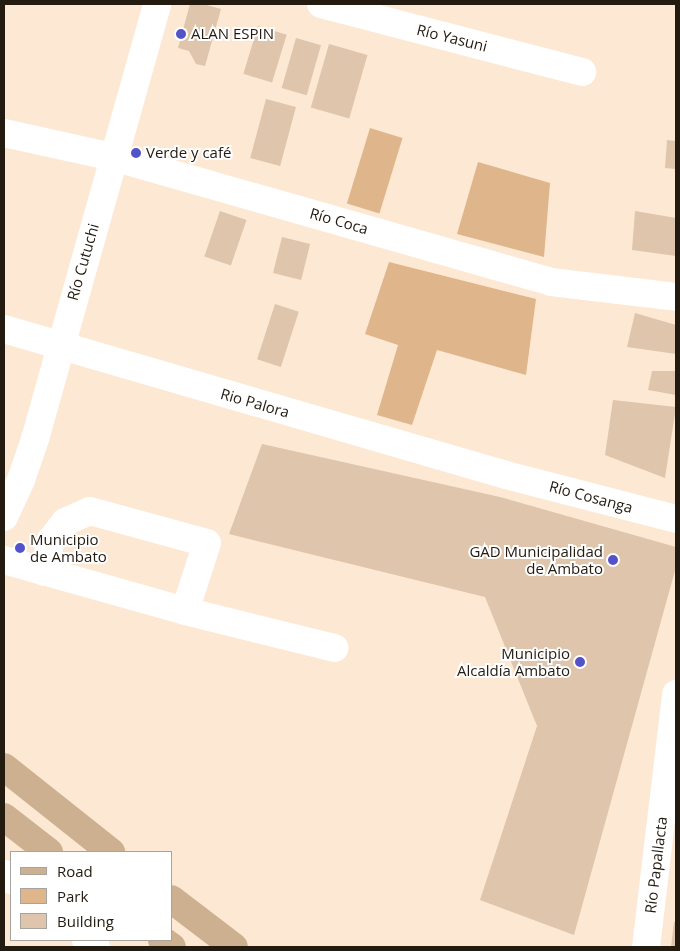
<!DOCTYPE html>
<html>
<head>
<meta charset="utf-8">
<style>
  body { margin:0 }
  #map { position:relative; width:680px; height:951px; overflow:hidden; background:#fde8d3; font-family:"Open Sans",sans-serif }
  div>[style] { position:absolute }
  .green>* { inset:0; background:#dfb68b; transform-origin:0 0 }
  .building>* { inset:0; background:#dec5ab; transform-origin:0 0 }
  .minor>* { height:28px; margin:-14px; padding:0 14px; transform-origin:14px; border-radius:14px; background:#fff }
  .major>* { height:28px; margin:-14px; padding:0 14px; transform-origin:14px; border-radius:14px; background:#cdb08f }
  .dots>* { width:14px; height:14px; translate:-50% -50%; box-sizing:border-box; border:2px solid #fff; border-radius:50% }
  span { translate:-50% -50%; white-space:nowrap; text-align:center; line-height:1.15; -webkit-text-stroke:4px #fff; paint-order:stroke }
  .poi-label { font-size:15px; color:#231a10 }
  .left { translate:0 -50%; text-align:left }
  .right { translate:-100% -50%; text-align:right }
  .street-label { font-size:15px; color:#231a10 }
  .frame { position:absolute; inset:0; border:5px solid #231a10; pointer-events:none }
  .legend { position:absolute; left:10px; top:851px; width:162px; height:90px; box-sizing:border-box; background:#fff; border:1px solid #a7a39f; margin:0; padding:6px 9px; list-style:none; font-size:15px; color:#231a10 }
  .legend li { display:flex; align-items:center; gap:10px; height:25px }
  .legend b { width:25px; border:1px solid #a7a39f }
</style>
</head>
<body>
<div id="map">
  <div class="green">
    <i style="left:370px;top:128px;width:34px;height:79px;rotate:17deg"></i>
    <i style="clip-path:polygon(478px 162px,550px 183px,544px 257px,457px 234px)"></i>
    <i style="clip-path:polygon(389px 262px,536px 299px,526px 375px,437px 350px,412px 425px,377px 415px,398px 345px,365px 334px)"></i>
  </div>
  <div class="building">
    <i style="clip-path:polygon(190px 4px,203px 4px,221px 9px,205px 66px,196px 64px,189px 51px,178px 48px)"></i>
    <i style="left:258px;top:26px;width:30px;height:50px;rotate:17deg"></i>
    <i style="left:296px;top:38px;width:26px;height:52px;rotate:16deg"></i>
    <i style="left:329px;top:44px;width:40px;height:66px;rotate:16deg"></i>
    <i style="left:266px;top:99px;width:31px;height:61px;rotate:15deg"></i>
    <i style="clip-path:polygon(667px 140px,676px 141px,676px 169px,665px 168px)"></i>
    <i style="left:220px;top:211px;width:28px;height:48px;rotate:19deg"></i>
    <i style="clip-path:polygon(635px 211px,676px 218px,676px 256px,632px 250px)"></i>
    <i style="left:282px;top:237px;width:29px;height:37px;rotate:14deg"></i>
    <i style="left:275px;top:304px;width:25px;height:58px;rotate:18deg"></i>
    <i style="clip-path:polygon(635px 313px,676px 325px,676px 354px,627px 347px)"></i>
    <i style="clip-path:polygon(652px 371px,676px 371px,676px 395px,648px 390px)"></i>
    <i style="clip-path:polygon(613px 400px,676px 407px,665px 478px,605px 455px)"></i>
    <i style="clip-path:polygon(262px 444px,500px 497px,676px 547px,676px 567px,574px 935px,480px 900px,537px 726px,485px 597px,229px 534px)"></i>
    <i style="clip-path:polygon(674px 922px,676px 922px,676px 947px,671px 947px)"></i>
  </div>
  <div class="minor">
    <i style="left:321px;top:4px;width:270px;rotate:14.6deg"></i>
    <i style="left:4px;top:133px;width:112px;rotate:12.4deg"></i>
    <i style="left:113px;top:157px;width:455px;rotate:15.9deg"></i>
    <i style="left:551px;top:282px;width:126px;rotate:6.8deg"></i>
    <i style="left:4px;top:329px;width:523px;rotate:16.22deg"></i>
    <i style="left:506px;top:475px;width:176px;rotate:14.5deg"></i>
    <i style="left:4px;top:517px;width:41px;rotate:-65.3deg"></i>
    <i style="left:21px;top:480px;width:43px;rotate:-71.1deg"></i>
    <i style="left:35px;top:439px;width:452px;rotate:-74.3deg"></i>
    <i style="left:4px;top:560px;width:188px;rotate:15.7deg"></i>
    <i style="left:185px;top:611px;width:154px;rotate:13.9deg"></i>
    <i style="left:44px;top:572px;width:33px;rotate:-78deg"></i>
    <i style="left:51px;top:540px;width:23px;rotate:-52deg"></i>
    <i style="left:65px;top:522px;width:27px;rotate:-24deg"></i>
    <i style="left:90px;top:511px;width:121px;rotate:15.3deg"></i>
    <i style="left:207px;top:543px;width:71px;rotate:107.9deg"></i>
    <i style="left:4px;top:874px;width:9px;rotate:41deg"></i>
    <i style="left:86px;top:940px;width:12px;rotate:35deg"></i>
    <i style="left:646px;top:947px;width:255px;rotate:-83.2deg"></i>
  </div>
  <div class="major">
    <i style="left:4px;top:767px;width:137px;rotate:38.5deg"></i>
    <i style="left:4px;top:817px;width:57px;rotate:37.9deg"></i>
    <i style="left:171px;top:899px;width:79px;rotate:37.3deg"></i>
    <i style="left:162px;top:940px;width:12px;rotate:35deg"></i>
  </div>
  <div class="dots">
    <i style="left:181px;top:34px;background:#5252c9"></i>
    <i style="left:136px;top:153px;background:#5252c9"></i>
    <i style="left:20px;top:548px;background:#5252c9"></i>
    <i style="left:613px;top:560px;background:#5252c9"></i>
    <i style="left:580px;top:662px;background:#5252c9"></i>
  </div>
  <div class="poi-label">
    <span class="left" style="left:191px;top:34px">ALAN ESPIN</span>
    <span class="left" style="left:146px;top:153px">Verde y café</span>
    <span class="left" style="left:30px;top:548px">Municipio<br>de Ambato</span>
    <span class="right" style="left:603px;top:560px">GAD Municipalidad<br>de Ambato</span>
    <span class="right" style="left:570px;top:662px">Municipio<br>Alcaldía Ambato</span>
  </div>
  <div class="street-label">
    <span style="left:452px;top:38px;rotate:14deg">Río Yasuni</span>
    <span style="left:339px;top:221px;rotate:16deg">Río Coca</span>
    <span style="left:83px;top:262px;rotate:-74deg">Río Cutuchi</span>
    <span style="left:255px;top:403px;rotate:16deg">Rio Palora</span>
    <span style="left:591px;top:497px;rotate:15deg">Río Cosanga</span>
    <span style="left:656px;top:865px;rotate:-83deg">Río Papallacta</span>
  </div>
  <div class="frame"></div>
  <ul class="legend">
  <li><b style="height:6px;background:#cdb08f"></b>Road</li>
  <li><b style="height:14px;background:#dfb68b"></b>Park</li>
  <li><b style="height:14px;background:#dec5ab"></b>Building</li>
  </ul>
</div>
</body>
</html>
